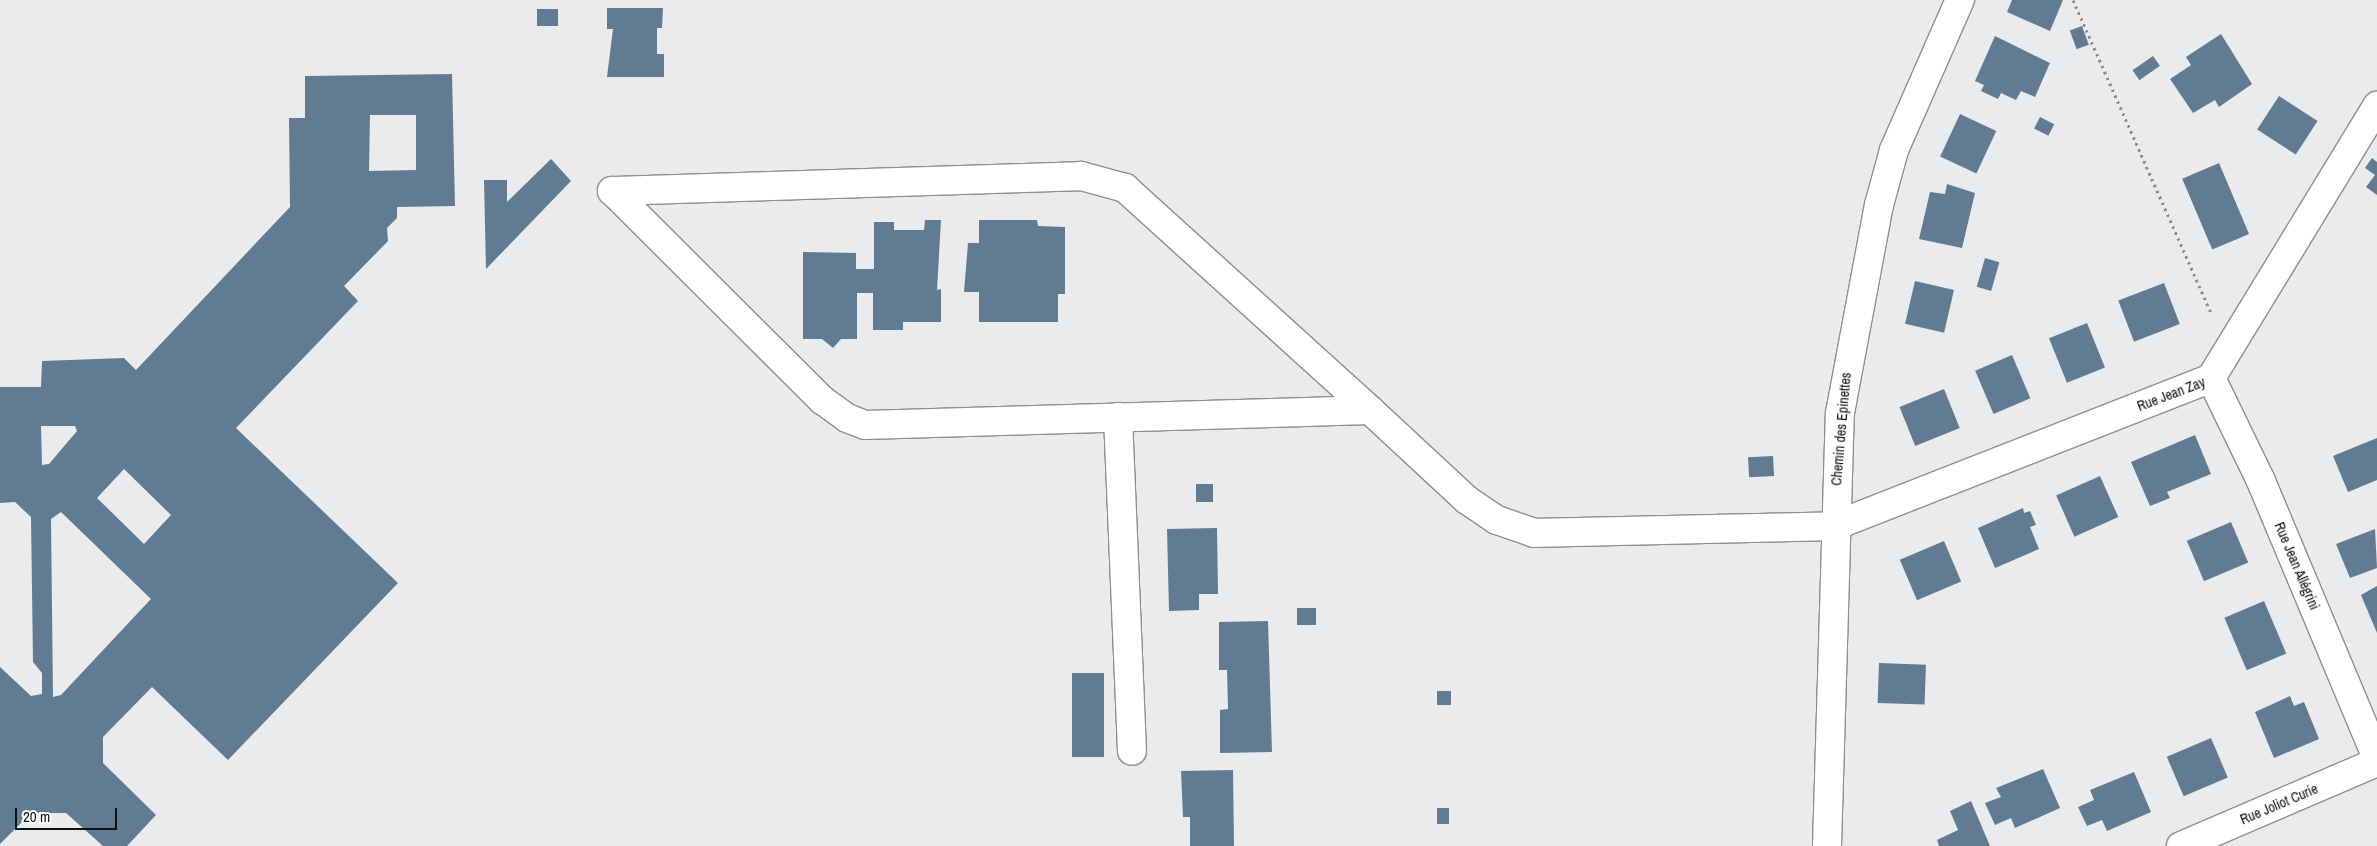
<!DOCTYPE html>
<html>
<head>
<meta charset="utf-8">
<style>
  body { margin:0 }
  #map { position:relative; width:2377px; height:846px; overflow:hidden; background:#e9ebed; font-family:"Archivo Narrow",sans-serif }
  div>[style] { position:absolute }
  .building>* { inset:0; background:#617b93; transform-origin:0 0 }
  .path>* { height:3px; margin-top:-1.5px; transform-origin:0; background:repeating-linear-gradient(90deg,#898b8c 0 2.5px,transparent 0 6.5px) }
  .roads { filter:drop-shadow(1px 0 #8d8f91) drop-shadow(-1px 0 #8d8f91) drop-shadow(0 1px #8d8f91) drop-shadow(0 -1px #8d8f91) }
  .minor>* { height:28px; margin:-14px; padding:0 14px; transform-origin:14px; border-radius:14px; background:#fff }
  span { translate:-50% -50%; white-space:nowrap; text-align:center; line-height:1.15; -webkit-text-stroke:4.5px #fff; paint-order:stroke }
  .street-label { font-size:14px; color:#0f1011 }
  .scale { position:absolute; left:15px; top:808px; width:102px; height:22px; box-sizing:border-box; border:2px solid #0f1011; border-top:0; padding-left:6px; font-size:15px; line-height:18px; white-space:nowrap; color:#0f1011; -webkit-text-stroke:4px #fff; paint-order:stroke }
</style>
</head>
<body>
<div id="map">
  <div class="building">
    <i style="clip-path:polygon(2012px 0,2063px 0,2050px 31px,2007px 12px)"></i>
    <i style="clip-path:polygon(607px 8px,663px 8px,662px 28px,657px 28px,657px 54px,664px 54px,664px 77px,607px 77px,613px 29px,607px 29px)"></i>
    <i style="left:537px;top:9px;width:21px;height:17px"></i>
    <i style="left:2082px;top:26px;width:20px;height:13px;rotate:70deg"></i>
    <i style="clip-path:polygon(2221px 34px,2252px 84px,2219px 107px,2215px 100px,2193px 113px,2170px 79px,2191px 65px,2186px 57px)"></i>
    <i style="clip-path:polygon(1995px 36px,2050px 63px,2035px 97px,2021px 91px,2016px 100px,2001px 93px,1998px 99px,1981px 91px,1984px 85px,1975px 81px)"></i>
    <i style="left:2153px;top:56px;width:12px;height:25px;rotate:55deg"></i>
    <i style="clip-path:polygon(evenodd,452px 74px,455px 206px,397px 207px,397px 218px,387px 228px,388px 241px,344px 286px,358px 301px,236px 428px,398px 583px,228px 760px,152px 687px,103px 737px,103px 763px,156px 815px,127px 846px,103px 846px,66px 813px,31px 813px,0 844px,0 667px,31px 696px,42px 694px,42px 673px,33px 662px,31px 517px,15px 502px,0 503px,0 387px,41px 387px,42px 361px,124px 358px,136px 370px,290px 207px,289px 118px,305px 118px,305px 76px,452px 74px,370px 115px,416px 115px,416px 170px,369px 171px,370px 115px,452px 74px,41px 426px,75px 426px,77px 431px,49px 464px,42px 465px,41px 426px,452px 74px,124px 469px,171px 515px,144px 544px,97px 498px,124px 469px,452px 74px,61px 512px,151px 599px,61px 695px,53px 697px,51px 519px,61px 512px)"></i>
    <i style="left:2279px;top:96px;width:46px;height:40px;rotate:33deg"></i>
    <i style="left:1960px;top:114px;width:40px;height:47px;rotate:25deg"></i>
    <i style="left:2040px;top:117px;width:16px;height:13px;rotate:27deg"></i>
    <i style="clip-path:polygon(2372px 158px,2377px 162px,2377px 195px,2366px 187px,2375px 175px,2365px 168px)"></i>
    <i style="clip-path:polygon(551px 159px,571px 181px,486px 269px,484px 180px,507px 180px,507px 202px)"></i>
    <i style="left:2219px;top:163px;width:77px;height:40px;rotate:67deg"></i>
    <i style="clip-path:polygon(1947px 184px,1975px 193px,1962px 248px,1919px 239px,1930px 192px,1945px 194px)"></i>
    <i style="clip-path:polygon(925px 220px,941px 220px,937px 290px,941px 289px,941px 322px,903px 322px,903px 330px,873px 330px,873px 293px,857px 293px,857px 339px,841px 339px,833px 348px,822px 339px,803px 339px,803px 252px,856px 253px,856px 269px,874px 269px,874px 222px,894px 222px,894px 230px,924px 230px)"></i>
    <i style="clip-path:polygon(979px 220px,1037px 220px,1038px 226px,1065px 227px,1065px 294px,1058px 294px,1058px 322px,979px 322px,979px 292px,964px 292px,968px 243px,979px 243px)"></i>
    <i style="left:1985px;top:258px;width:15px;height:30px;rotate:16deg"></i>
    <i style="left:1915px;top:281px;width:40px;height:44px;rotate:13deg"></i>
    <i style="left:2164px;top:283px;width:44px;height:49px;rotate:69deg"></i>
    <i style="left:2087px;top:323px;width:48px;height:41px;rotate:68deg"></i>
    <i style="left:2012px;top:355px;width:47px;height:40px;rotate:67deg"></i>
    <i style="left:1944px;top:389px;width:42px;height:48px;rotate:68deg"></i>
    <i style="clip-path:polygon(2195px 435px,2211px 474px,2167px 492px,2170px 498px,2150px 506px,2131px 462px)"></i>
    <i style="clip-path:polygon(2377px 438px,2377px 480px,2348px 492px,2333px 456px)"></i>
    <i style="left:1773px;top:456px;width:20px;height:25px;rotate:87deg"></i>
    <i style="left:2100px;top:476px;width:45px;height:48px;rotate:66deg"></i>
    <i style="left:1213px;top:484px;width:18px;height:17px;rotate:90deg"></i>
    <i style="clip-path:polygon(2023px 508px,2024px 513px,2030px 511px,2036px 525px,2030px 527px,2039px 549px,1995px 568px,1978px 528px)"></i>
    <i style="left:2231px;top:522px;width:44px;height:48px;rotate:67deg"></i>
    <i style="clip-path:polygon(1217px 528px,1218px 594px,1199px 594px,1199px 610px,1169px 611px,1167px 529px)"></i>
    <i style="clip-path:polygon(2375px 529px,2377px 568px,2350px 578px,2336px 544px)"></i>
    <i style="left:1944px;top:541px;width:44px;height:48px;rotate:67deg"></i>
    <i style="clip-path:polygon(2377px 586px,2377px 633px,2361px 595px)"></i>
    <i style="left:2264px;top:601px;width:57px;height:43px;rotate:67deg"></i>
    <i style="left:1297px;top:608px;width:19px;height:17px"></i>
    <i style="clip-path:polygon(1268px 621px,1272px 752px,1220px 753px,1220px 710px,1228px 709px,1227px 670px,1219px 670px,1219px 622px)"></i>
    <i style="left:1879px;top:663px;width:47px;height:40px;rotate:2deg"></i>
    <i style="left:1072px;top:673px;width:32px;height:84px"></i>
    <i style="left:1451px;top:691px;width:14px;height:14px;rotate:90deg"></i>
    <i style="clip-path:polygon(2290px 696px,2294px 706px,2304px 702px,2319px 739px,2274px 758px,2255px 712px)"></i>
    <i style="left:2211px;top:738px;width:43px;height:48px;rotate:67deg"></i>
    <i style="clip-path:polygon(2043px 769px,2060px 808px,2015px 828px,2011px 818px,1995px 825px,1985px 803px,2001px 797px,1996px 788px)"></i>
    <i style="clip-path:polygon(1233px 770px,1234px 846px,1190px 846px,1190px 817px,1183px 817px,1181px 771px)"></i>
    <i style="clip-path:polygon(2134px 772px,2151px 812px,2107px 831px,2102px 820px,2087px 826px,2078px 807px,2094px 800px,2090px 790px)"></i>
    <i style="clip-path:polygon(1971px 801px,1990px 846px,1939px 846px,1937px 840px,1958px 830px,1950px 811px)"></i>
    <i style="left:1437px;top:808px;width:12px;height:16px"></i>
  </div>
  <div class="path">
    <i style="left:2073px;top:0;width:344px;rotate:66.2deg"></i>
  </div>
  <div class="roads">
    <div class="minor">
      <i style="left:1081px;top:176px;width:46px;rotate:15.3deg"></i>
      <i style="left:1125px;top:188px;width:331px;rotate:42.2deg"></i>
      <i style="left:1370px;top:410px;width:505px;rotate:178.3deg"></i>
      <i style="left:865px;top:425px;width:19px;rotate:-159deg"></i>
      <i style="left:847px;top:418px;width:31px;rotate:-144deg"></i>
      <i style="left:822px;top:400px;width:296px;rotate:-135.1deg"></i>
      <i style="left:612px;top:191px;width:469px;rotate:-1.8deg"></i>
      <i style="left:2211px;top:378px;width:114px;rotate:64.1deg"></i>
      <i style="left:2261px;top:481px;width:300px;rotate:67.3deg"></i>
      <i style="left:1370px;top:410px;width:132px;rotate:42.9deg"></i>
      <i style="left:1467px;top:500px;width:36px;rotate:34deg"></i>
      <i style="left:1497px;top:520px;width:39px;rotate:19deg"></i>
      <i style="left:1534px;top:533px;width:300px;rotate:-1.3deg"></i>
      <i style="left:1834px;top:526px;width:405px;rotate:-21.4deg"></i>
      <i style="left:2211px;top:378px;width:319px;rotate:-58.6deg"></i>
      <i style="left:1118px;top:417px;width:334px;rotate:87.6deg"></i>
      <i style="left:1827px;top:846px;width:433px;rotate:-88.3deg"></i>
      <i style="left:1840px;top:413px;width:212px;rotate:-79.4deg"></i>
      <i style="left:1879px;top:205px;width:57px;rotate:-74.7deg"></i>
      <i style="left:1894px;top:150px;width:164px;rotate:-66.3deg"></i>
      <i style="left:2181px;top:846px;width:213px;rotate:-23.2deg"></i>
    </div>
  </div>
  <div class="street-label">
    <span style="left:2171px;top:394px;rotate:-21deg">Rue Jean Zay</span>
    <span style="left:1841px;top:429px;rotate:-85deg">Chemin des Epinettes</span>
    <span style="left:2297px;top:566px;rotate:67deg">Rue Jean Allégrini</span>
    <span style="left:2279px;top:804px;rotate:-23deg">Rue Joliot Curie</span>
  </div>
  <div class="scale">20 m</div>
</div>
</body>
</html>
